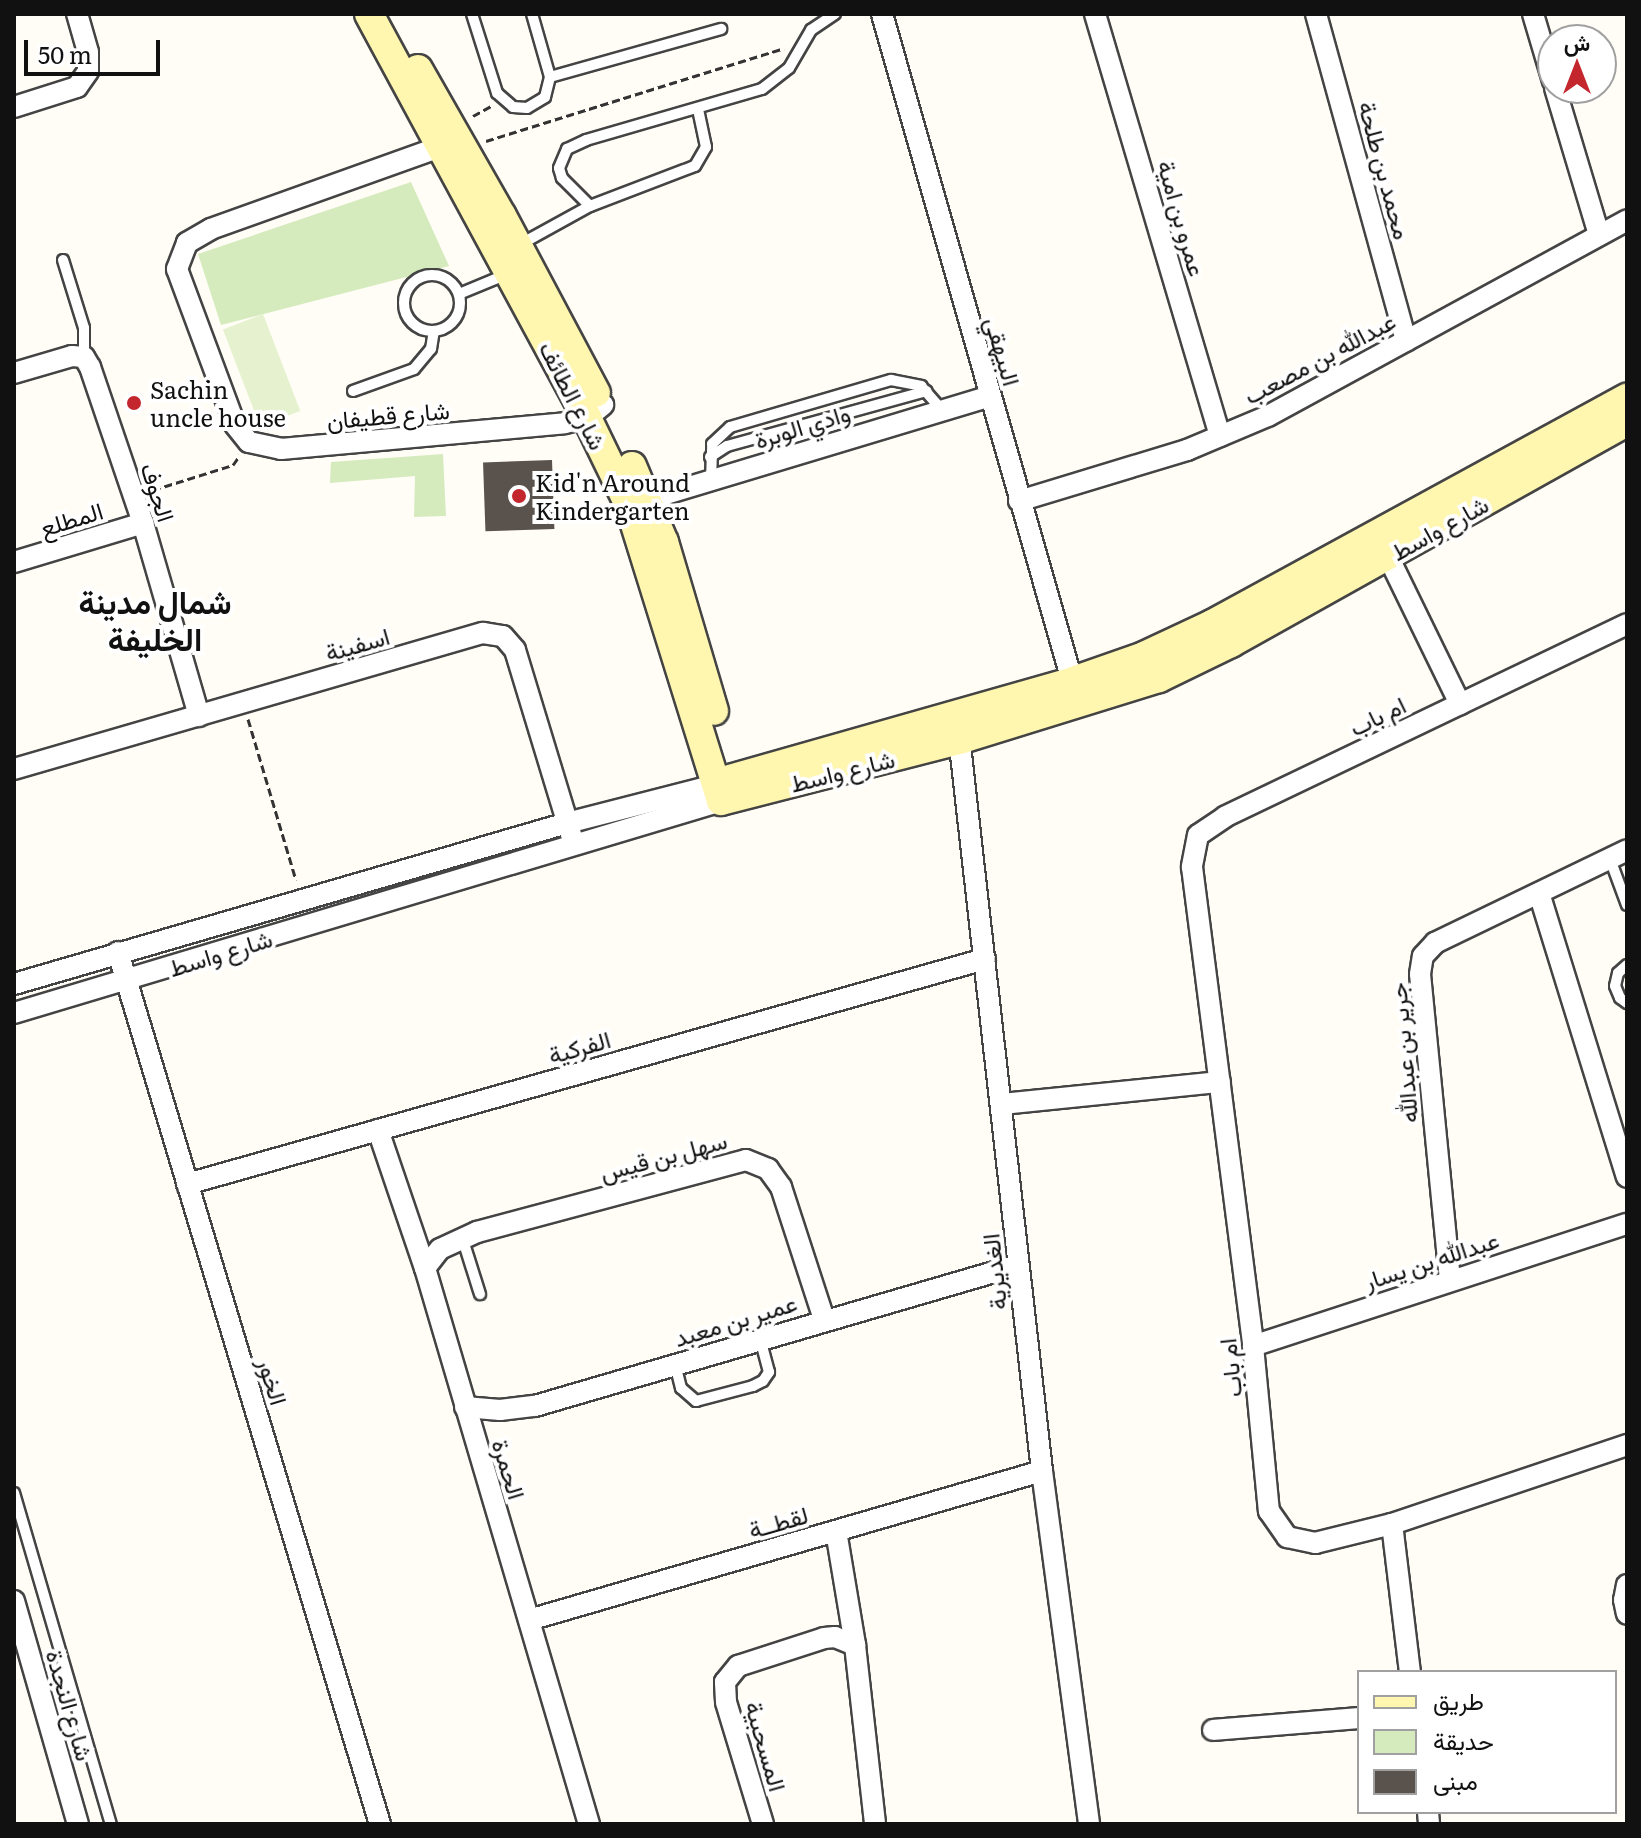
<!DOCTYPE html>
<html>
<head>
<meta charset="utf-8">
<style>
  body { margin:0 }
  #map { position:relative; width:1641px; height:1838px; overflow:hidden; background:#fffdf5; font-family:Literata,Vazirmatn,serif }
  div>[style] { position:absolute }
  .green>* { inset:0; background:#d5ebbd }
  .pitch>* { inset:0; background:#e6f2cf; transform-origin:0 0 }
  .building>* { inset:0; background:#5a524d; transform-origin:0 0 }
  .path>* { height:3px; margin-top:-1.5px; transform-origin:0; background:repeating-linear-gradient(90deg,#333 0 8px,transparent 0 12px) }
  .roads { filter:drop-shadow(2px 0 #444) drop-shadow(-2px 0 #444) drop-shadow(0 2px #444) drop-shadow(0 -2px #444) }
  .lane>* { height:10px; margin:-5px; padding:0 5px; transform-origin:5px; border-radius:5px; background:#fff }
  .lane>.ring { margin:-5px; padding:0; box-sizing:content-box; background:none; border:10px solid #fff; border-radius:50% }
  .street>* { height:20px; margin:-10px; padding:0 10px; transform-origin:10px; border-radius:10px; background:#fff }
  .secondary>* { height:28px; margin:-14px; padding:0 14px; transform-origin:14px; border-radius:14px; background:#fff6b0 }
  .dots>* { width:22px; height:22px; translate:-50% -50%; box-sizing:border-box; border:4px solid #fff; border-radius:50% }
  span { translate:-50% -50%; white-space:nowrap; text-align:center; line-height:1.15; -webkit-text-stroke:8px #fff; paint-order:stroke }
  .street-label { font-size:24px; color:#111 }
  .poi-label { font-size:24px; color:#111 }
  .left { translate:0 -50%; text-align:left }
  .district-label { font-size:32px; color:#111; font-weight:700 }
  .frame { position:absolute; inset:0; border:16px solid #111; pointer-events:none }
  .legend { position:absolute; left:1357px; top:1670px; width:260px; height:144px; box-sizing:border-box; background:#fff; border:2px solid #a0a0a0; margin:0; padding:10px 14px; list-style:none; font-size:24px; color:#111 }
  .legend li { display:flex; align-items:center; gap:16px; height:40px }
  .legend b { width:40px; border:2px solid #a0a0a0 }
  .north { position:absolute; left:1537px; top:24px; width:80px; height:80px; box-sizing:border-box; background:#fff; border:2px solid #a0a0a0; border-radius:50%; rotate:0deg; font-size:22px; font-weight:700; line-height:32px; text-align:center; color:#111 }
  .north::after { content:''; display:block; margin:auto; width:28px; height:36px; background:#c4262e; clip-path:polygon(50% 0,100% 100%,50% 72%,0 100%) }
  .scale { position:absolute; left:24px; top:40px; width:136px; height:36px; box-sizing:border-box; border:4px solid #111; border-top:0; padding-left:10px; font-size:24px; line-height:28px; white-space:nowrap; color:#111; -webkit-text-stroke:6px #fff; paint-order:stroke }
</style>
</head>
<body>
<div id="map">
  <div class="green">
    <i style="clip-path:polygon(411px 182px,449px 266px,221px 325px,198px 254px)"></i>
    <i style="clip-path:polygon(443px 454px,446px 516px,414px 517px,415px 476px,330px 483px,331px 462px)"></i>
  </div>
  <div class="pitch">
    <i style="left:263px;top:314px;width:104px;height:43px;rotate:69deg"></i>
  </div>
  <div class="building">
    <i style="left:552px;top:460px;width:69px;height:69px;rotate:88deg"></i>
  </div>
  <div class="path">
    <i style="left:473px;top:116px;width:21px;rotate:-29deg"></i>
    <i style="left:486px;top:141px;width:312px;rotate:-17.3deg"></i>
    <i style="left:153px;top:490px;width:84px;rotate:-17.4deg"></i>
    <i style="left:233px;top:465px;width:12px;rotate:-55deg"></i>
    <i style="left:248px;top:719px;width:168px;rotate:73.4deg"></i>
  </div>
  <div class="roads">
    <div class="lane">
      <i style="left:472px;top:14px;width:83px;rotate:72.4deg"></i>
      <i style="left:497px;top:93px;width:21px;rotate:41deg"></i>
      <i style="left:513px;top:107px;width:14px;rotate:4deg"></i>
      <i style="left:527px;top:108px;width:21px;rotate:-31deg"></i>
      <i style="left:545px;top:97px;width:21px;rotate:-76deg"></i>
      <i style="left:550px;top:77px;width:66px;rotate:-105.9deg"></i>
      <i style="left:550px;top:77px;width:178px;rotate:-15.7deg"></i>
      <i style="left:590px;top:206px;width:40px;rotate:-135deg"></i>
      <i style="left:562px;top:178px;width:10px;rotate:-107deg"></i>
      <i style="left:559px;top:168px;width:21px;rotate:-67deg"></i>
      <i style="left:567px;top:149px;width:21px;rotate:-25deg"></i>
      <i style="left:586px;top:140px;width:183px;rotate:-16.2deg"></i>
      <i style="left:762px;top:89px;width:34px;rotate:-38deg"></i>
      <i style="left:789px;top:68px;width:44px;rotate:-59.9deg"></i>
      <i style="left:811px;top:30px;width:29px;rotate:-34deg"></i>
      <i style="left:519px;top:245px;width:81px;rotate:-28.8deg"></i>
      <i style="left:590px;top:206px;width:112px;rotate:-20.9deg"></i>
      <i style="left:695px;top:166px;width:22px;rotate:-60deg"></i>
      <i style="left:706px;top:147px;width:38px;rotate:-102deg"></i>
      <i style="left:63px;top:260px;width:71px;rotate:72.8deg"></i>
      <i style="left:84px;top:328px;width:29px;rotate:90deg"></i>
      <i class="ring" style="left:404px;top:275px;width:46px;height:46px"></i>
      <i style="left:459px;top:294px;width:52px;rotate:-22.6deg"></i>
      <i style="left:353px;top:391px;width:65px;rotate:-19.8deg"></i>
      <i style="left:414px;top:369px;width:26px;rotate:-50deg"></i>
      <i style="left:431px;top:349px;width:18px;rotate:-81deg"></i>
      <i style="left:710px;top:457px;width:20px;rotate:-33deg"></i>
      <i style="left:727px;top:446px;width:207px;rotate:-15.4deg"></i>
      <i style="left:711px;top:480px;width:36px;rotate:-88deg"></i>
      <i style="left:712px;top:444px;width:25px;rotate:-43deg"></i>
      <i style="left:730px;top:427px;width:168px;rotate:-16.3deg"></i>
      <i style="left:891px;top:380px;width:31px;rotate:11deg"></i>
      <i style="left:921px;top:386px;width:32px;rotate:49deg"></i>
      <i style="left:1610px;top:859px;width:49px;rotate:69.7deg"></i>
      <i style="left:1627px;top:965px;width:12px;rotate:138deg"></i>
      <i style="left:1618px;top:973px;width:13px;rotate:103deg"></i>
      <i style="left:1615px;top:986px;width:13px;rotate:67deg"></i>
      <i style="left:1620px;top:998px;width:9px;rotate:36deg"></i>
      <i style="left:462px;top:1237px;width:60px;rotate:72.5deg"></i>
      <i style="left:675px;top:1364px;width:25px;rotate:76deg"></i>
      <i style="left:681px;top:1388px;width:20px;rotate:41deg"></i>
      <i style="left:696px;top:1401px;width:59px;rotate:-14.7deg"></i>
      <i style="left:753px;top:1386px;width:11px;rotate:-27deg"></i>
      <i style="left:763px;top:1381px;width:11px;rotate:-56deg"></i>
      <i style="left:769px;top:1372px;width:35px;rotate:-105deg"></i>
      <i style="left:14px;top:1493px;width:345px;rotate:73.7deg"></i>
    </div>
    <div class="street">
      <i style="left:882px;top:14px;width:704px;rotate:74.09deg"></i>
      <i style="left:1095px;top:14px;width:440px;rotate:73.5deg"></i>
      <i style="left:1316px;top:14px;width:339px;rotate:74.6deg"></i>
      <i style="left:1533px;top:14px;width:70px;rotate:73.4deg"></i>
      <i style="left:1555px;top:88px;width:153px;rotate:73.3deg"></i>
      <i style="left:14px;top:107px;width:66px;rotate:-17.6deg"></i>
      <i style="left:77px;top:87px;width:19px;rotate:-55deg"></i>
      <i style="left:88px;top:71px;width:19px;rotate:-90deg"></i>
      <i style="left:88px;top:52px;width:40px;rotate:-106deg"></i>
      <i style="left:451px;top:143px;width:255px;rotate:160.3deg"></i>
      <i style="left:211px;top:229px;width:28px;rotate:150deg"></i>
      <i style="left:187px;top:243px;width:28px;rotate:111deg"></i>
      <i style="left:177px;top:269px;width:166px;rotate:69.6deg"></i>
      <i style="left:235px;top:425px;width:22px;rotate:51deg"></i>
      <i style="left:249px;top:442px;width:33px;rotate:12deg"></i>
      <i style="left:281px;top:449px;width:285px;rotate:-5.2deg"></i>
      <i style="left:565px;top:423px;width:23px;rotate:-13deg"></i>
      <i style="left:587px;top:418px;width:21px;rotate:-39deg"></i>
      <i style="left:14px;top:373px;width:60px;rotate:-16.3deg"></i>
      <i style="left:72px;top:356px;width:12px;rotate:5deg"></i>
      <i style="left:84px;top:357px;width:12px;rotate:59deg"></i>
      <i style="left:90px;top:367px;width:165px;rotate:71.2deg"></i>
      <i style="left:143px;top:523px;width:201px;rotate:73.8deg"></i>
      <i style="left:1019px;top:501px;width:176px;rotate:-16.9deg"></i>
      <i style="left:1187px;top:450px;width:88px;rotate:-22.8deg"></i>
      <i style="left:1268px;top:416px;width:409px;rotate:-28.6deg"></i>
      <i style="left:636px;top:503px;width:370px;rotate:-16.8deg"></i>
      <i style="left:1383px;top:546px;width:176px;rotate:64deg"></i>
      <i style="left:14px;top:562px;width:135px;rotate:-16.8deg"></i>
      <i style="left:1627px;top:624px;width:446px;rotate:154.4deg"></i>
      <i style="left:1225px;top:817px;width:32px;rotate:146deg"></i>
      <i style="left:1198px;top:835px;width:33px;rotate:101deg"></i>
      <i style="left:1192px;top:867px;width:483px;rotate:82.7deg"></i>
      <i style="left:1253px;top:1346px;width:166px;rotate:84.5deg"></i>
      <i style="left:1269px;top:1511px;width:32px;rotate:55deg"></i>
      <i style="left:1287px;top:1537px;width:29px;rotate:12deg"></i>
      <i style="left:1315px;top:1543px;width:79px;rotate:-13.9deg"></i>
      <i style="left:1392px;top:1524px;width:248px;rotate:-18.6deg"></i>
      <i style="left:958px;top:728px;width:748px;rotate:83.55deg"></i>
      <i style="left:1042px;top:1471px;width:356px;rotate:82.4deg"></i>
      <i style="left:14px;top:769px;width:488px;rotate:-16.2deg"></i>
      <i style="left:483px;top:633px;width:20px;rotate:9deg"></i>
      <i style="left:503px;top:636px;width:18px;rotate:49deg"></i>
      <i style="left:515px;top:650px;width:203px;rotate:73.1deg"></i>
      <i style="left:1539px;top:893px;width:297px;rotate:72.8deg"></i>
      <i style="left:118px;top:952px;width:911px;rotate:73.28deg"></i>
      <i style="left:14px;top:984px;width:576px;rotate:-16.23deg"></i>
      <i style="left:567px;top:823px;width:153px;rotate:-14.4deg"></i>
      <i style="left:14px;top:1013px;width:738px;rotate:-16.69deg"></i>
      <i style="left:1002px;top:1104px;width:219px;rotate:-5.8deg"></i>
      <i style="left:378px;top:1130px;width:146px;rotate:71.2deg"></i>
      <i style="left:425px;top:1268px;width:580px;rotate:73.57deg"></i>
      <i style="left:187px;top:1184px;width:829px;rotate:-15.75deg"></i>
      <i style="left:425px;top:1268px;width:24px;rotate:-52deg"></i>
      <i style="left:440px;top:1249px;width:41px;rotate:-24.7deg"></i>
      <i style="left:477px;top:1232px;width:278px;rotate:-15deg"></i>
      <i style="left:746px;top:1160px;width:24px;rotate:22deg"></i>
      <i style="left:768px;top:1169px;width:22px;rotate:54deg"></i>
      <i style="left:781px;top:1187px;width:139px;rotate:72deg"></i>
      <i style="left:1450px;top:1280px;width:307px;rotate:-95.6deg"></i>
      <i style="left:1420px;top:974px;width:18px;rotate:-81deg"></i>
      <i style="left:1423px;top:956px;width:18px;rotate:-47deg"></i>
      <i style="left:1435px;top:943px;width:213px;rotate:-25.8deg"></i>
      <i style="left:1253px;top:1346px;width:393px;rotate:-18.1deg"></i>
      <i style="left:465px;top:1407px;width:35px;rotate:5deg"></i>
      <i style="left:500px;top:1410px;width:35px;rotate:-7deg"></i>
      <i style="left:535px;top:1406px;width:503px;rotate:-16.27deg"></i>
      <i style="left:1392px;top:1524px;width:149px;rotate:83.1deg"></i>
      <i style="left:836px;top:1531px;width:116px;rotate:80.5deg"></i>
      <i style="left:855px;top:1645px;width:180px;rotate:83.6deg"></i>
      <i style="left:1627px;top:1585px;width:15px;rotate:101deg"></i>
      <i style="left:1624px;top:1600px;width:14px;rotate:78deg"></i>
      <i style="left:14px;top:1601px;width:232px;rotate:74deg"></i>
      <i style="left:529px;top:1620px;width:534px;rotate:-16.2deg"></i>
      <i style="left:1213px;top:1730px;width:146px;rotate:-4.7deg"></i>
      <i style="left:1428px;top:1812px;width:12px;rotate:85deg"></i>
      <i style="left:763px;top:1824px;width:127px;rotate:-106.9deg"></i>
      <i style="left:726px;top:1702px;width:20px;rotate:-93deg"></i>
      <i style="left:725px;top:1682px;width:21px;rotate:-51deg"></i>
      <i style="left:738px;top:1666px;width:90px;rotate:-18deg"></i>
      <i style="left:824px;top:1638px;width:11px;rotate:-5deg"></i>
      <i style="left:835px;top:1637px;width:22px;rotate:22deg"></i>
    </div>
    <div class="secondary">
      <i style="left:369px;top:14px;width:459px;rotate:61.6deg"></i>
      <i style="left:587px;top:418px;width:97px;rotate:64.2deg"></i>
      <i style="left:629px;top:505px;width:310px;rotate:72.7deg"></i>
      <i style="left:721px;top:801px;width:249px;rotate:-14.4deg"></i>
      <i style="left:962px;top:739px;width:206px;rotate:-17.2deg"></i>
      <i style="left:1159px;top:678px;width:80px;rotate:-25.9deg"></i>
      <i style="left:1231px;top:643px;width:453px;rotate:-29.2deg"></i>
      <i style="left:418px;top:69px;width:169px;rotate:60.3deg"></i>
      <i style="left:502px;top:216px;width:200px;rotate:62deg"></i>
      <i style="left:632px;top:466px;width:82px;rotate:67.2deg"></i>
      <i style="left:664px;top:542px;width:176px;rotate:73.5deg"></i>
      <i style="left:730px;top:779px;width:357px;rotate:-15.9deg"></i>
      <i style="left:1073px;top:681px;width:75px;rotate:-19.4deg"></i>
      <i style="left:1144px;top:656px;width:75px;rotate:-25.2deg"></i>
      <i style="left:1212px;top:624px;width:473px;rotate:-28.6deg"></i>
    </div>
  </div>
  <div class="dots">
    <i style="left:134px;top:403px;background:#c4262e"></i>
    <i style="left:519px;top:496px;background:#c4262e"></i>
  </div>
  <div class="street-label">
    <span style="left:1386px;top:170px;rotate:75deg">محمد بن طلحة</span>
    <span style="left:1183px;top:218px;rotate:74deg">عمرو بن امية</span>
    <span style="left:1004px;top:351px;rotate:74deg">البيهقي</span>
    <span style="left:1319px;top:357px;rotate:-28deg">عبدالله بن مصعب</span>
    <span style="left:574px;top:395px;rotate:63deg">شارع الطائف</span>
    <span style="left:388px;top:414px;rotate:-5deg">شارع قطيفان</span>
    <span style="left:802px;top:425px;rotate:-17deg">وادي الوبرة</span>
    <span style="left:159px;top:492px;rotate:72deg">الجوف</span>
    <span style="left:71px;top:518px;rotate:-17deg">المطلع</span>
    <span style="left:1439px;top:527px;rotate:-29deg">شارع واسط</span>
    <span style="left:357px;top:643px;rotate:-16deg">اسفينة</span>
    <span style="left:1377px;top:715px;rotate:-26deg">ام باب</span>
    <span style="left:842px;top:770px;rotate:-14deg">شارع واسط</span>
    <span style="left:220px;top:952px;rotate:-17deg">شارع واسط</span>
    <span style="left:579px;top:1046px;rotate:-16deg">الفركية</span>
    <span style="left:1402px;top:1053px;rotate:-95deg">جرير بن عبدالله</span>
    <span style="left:663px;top:1155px;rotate:-15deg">سهل بن قيس</span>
    <span style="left:1431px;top:1259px;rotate:-18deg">عبدالله بن يسار</span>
    <span style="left:993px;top:1272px;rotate:-96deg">الغديرية</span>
    <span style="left:735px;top:1319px;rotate:-17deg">عمير بن معبد</span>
    <span style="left:1229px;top:1368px;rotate:-96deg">ام باب</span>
    <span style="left:274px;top:1381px;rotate:73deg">الخور</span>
    <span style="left:510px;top:1469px;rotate:73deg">الحمرة</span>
    <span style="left:778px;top:1521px;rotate:-16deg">لقطــة</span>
    <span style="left:71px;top:1705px;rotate:74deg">شارع النجدة</span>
    <span style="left:767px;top:1746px;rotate:74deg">المسحبية</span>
  </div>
  <div class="poi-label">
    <span class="left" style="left:150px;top:403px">Sachin<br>uncle house</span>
    <span class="left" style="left:535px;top:496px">Kid'n Around<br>Kindergarten</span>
  </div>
  <div class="district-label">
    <span style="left:155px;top:619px">شمال مدينة<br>الخليفة</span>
  </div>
  <div class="frame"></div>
  <ul class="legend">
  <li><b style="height:10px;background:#fff6b0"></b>طريق</li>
  <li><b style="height:22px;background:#d5ebbd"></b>حديقة</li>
  <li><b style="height:22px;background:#5a524d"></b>مبنى</li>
  </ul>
  <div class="north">ش</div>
  <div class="scale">50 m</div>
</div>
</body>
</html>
